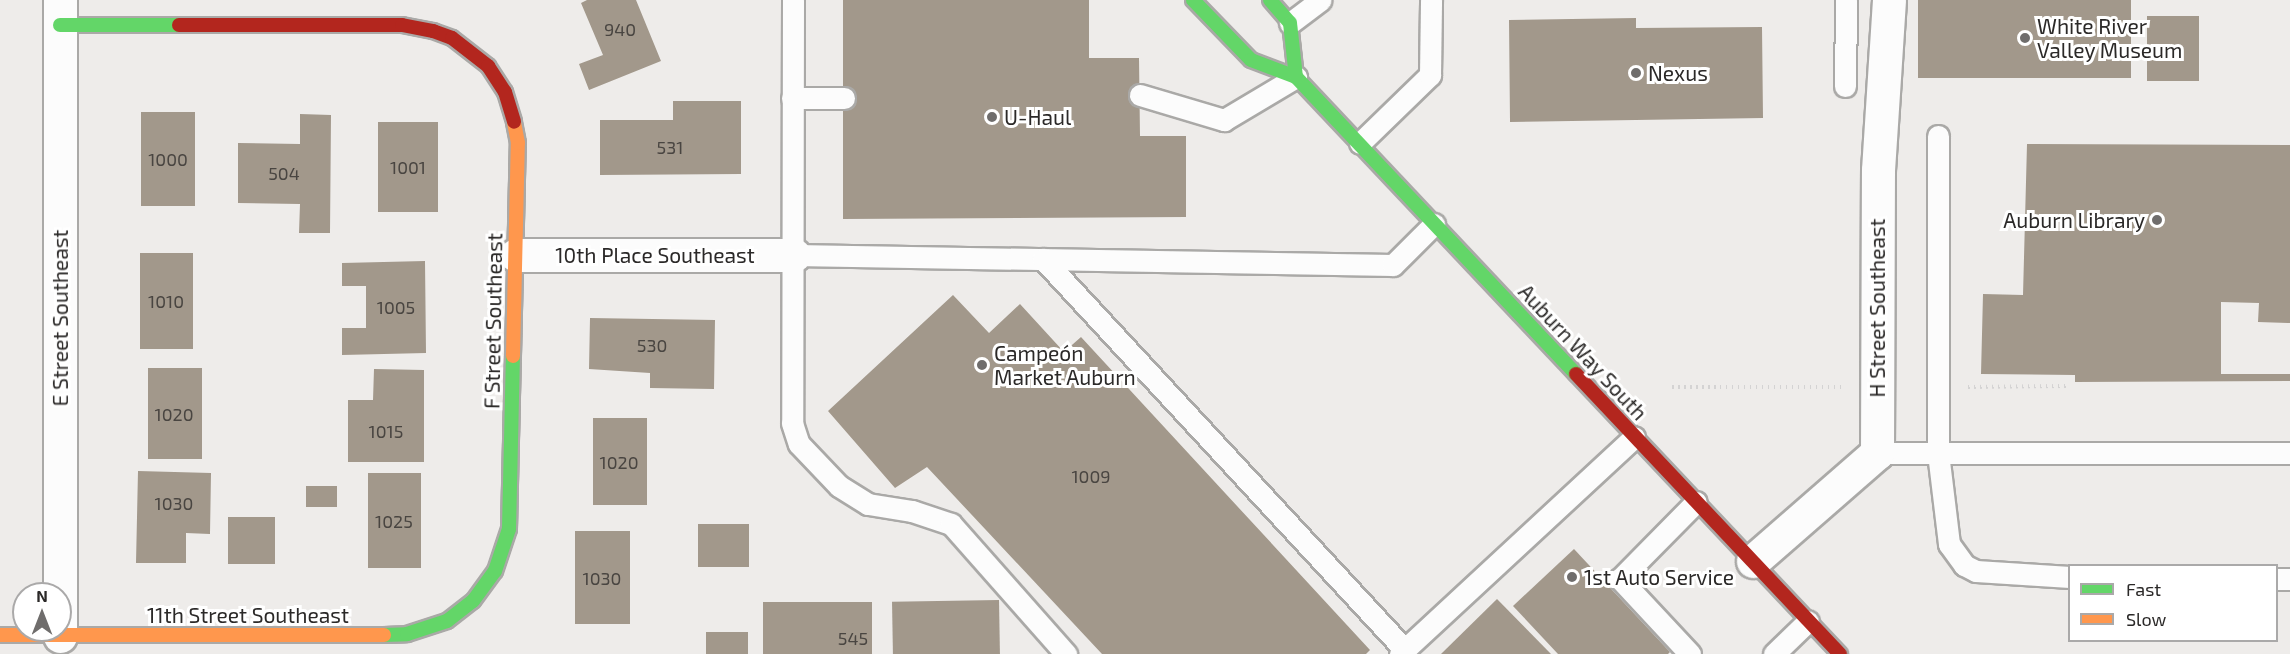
<!DOCTYPE html>
<html>
<head>
<meta charset="utf-8">
<style>
  body { margin:0 }
  #map { position:relative; width:2290px; height:654px; overflow:hidden; background:#eeecea; font-family:"Exo 2",sans-serif }
  div>[style] { position:absolute }
  .building>* { inset:0; background:#a2988b; transform-origin:0 0 }
  .path>* { height:4px; margin-top:-2px; transform-origin:0; background:repeating-linear-gradient(90deg,#d4d3d3 0 1.5px,transparent 0 6px) }
  .roads { filter:drop-shadow(2px 0 #aaa9a7) drop-shadow(-2px 0 #aaa9a7) drop-shadow(0 2px #aaa9a7) drop-shadow(0 -2px #aaa9a7) }
  .lane>* { height:21px; margin:-10.5px; padding:0 10.5px; transform-origin:10.5px; border-radius:10.5px; background:#fcfcfc }
  .street>* { height:33px; margin:-16.5px; padding:0 16.5px; transform-origin:16.5px; border-radius:16.5px; background:#fcfcfc }
  .fast>* { height:14px; margin:-7px; padding:0 7px; transform-origin:7px; border-radius:7px; background:#63d668 }
  .slow>* { height:14px; margin:-7px; padding:0 7px; transform-origin:7px; border-radius:7px; background:#ff974d }
  .jam>* { height:14px; margin:-7px; padding:0 7px; transform-origin:7px; border-radius:7px; background:#b3261e }
  .dots>* { width:16px; height:16px; translate:-50% -50%; box-sizing:border-box; border:3px solid #fff; border-radius:50% }
  span { translate:-50% -50%; white-space:nowrap; text-align:center; line-height:1.15; -webkit-text-stroke:6px #fff; paint-order:stroke }
  .number-label { font-size:18px; color:#494541 }
  .number-label span { -webkit-text-stroke-width:0 }
  .poi-label { font-size:21px; color:#2b2928 }
  .left { translate:0 -50%; text-align:left }
  .right { translate:-100% -50%; text-align:right }
  .street-label { font-size:21px; color:#2b2928 }
  .legend { position:absolute; left:2068px; top:564px; width:210px; height:78px; box-sizing:border-box; background:#fff; border:2px solid #aaa9a9; margin:0; padding:8px 10px; list-style:none; font-size:18px; color:#2b2928 }
  .legend li { display:flex; align-items:center; gap:12px; height:30px }
  .legend b { width:30px; border:2px solid #aaa9a9 }
  .north { position:absolute; left:12px; top:582px; width:60px; height:60px; box-sizing:border-box; background:#fff; border:2px solid #aaa9a9; border-radius:50%; rotate:0deg; font-size:16px; font-weight:700; line-height:24px; text-align:center; color:#2b2928 }
  .north::after { content:''; display:block; margin:auto; width:21px; height:27px; background:#6f6d6c; clip-path:polygon(50% 0,100% 100%,50% 72%,0 100%) }
</style>
</head>
<body>
<div id="map">
  <div class="building">
    <i style="clip-path:polygon(587px 0,636px 0,661px 61px,589px 90px,579px 64px,603px 55px,581px 3px)"></i>
    <i style="clip-path:polygon(843px 0,1089px 0,1089px 58px,1139px 58px,1140px 136px,1186px 136px,1186px 217px,843px 219px)"></i>
    <i style="left:1918px;top:0;width:213px;height:78px"></i>
    <i style="left:2147px;top:16px;width:52px;height:65px"></i>
    <i style="clip-path:polygon(1636px 18px,1636px 28px,1762px 27px,1763px 118px,1510px 122px,1509px 20px)"></i>
    <i style="clip-path:polygon(673px 101px,741px 101px,741px 174px,600px 175px,600px 120px,673px 120px)"></i>
    <i style="left:141px;top:112px;width:54px;height:94px"></i>
    <i style="clip-path:polygon(300px 114px,331px 115px,330px 233px,299px 233px,300px 204px,238px 203px,238px 143px,300px 144px)"></i>
    <i style="left:378px;top:122px;width:60px;height:90px"></i>
    <i style="clip-path:polygon(2027px 144px,2290px 145px,2290px 323px,2258px 322px,2259px 303px,2221px 302px,2221px 374px,2290px 374px,2290px 381px,2075px 382px,2075px 375px,1981px 374px,1983px 294px,2023px 295px)"></i>
    <i style="left:140px;top:253px;width:53px;height:96px"></i>
    <i style="clip-path:polygon(425px 261px,426px 353px,342px 355px,342px 328px,366px 328px,366px 286px,342px 286px,342px 263px)"></i>
    <i style="clip-path:polygon(953px 295px,989px 333px,1020px 304px,1064px 352px,1081px 337px,1370px 650px,1366px 654px,1102px 654px,927px 467px,895px 488px,828px 411px)"></i>
    <i style="clip-path:polygon(590px 318px,715px 320px,714px 389px,650px 388px,650px 373px,589px 369px)"></i>
    <i style="left:148px;top:368px;width:54px;height:91px"></i>
    <i style="clip-path:polygon(374px 369px,424px 370px,424px 462px,348px 462px,348px 400px,373px 400px)"></i>
    <i style="left:593px;top:418px;width:54px;height:87px"></i>
    <i style="clip-path:polygon(138px 471px,211px 473px,210px 534px,186px 533px,186px 563px,136px 563px)"></i>
    <i style="left:368px;top:473px;width:53px;height:95px"></i>
    <i style="left:306px;top:486px;width:31px;height:21px"></i>
    <i style="left:228px;top:517px;width:47px;height:47px"></i>
    <i style="left:749px;top:524px;width:43px;height:51px;rotate:90deg"></i>
    <i style="left:575px;top:531px;width:55px;height:93px"></i>
    <i style="clip-path:polygon(1574px 549px,1670px 652px,1668px 654px,1558px 654px,1513px 606px)"></i>
    <i style="clip-path:polygon(1497px 599px,1551px 654px,1441px 654px)"></i>
    <i style="left:999px;top:600px;width:54px;height:107px;rotate:89deg"></i>
    <i style="left:872px;top:602px;width:52px;height:109px;rotate:90deg"></i>
    <i style="left:706px;top:632px;width:42px;height:22px"></i>
  </div>
  <div class="path">
    <i style="left:1672px;top:387px;width:169px"></i>
    <i style="left:1968px;top:387px;width:101px;rotate:-0.6deg"></i>
  </div>
  <div class="roads">
    <div class="lane">
      <i style="left:793px;top:0;width:423px;rotate:90.1deg"></i>
      <i style="left:792px;top:423px;width:22px;rotate:72deg"></i>
      <i style="left:799px;top:444px;width:58px;rotate:46.4deg"></i>
      <i style="left:839px;top:486px;width:34px;rotate:32deg"></i>
      <i style="left:868px;top:504px;width:45px;rotate:9deg"></i>
      <i style="left:912px;top:511px;width:41px;rotate:18.4deg"></i>
      <i style="left:951px;top:524px;width:174px;rotate:48.5deg"></i>
      <i style="left:1290px;top:23px;width:38px;rotate:-37deg"></i>
      <i style="left:1845px;top:86px;width:86px;rotate:-89.3deg"></i>
      <i style="left:1140px;top:95px;width:88px;rotate:16.6deg"></i>
      <i style="left:1224px;top:120px;width:84px;rotate:-30.8deg"></i>
      <i style="left:792px;top:98px;width:52px"></i>
      <i style="left:1938px;top:136px;width:317px;rotate:90deg"></i>
      <i style="left:1938px;top:453px;width:92px;rotate:83.1deg"></i>
      <i style="left:1949px;top:544px;width:26px;rotate:54deg"></i>
      <i style="left:1964px;top:565px;width:13px;rotate:27deg"></i>
      <i style="left:1976px;top:571px;width:94px;rotate:3.7deg"></i>
      <i style="left:1360px;top:143px;width:98px;rotate:-44.2deg"></i>
      <i style="left:1430px;top:75px;width:75px;rotate:-89.2deg"></i>
      <i style="left:794px;top:255px;width:599px;rotate:0.96deg"></i>
      <i style="left:1393px;top:265px;width:58px;rotate:-45deg"></i>
      <i style="left:1043px;top:259px;width:533px;rotate:47.21deg"></i>
      <i style="left:1877px;top:453px;width:413px"></i>
      <i style="left:2276px;top:579px;width:14px"></i>
      <i style="left:1400px;top:654px;width:319px;rotate:-42.8deg"></i>
      <i style="left:1690px;top:654px;width:103px;rotate:-133deg"></i>
      <i style="left:1620px;top:579px;width:108px;rotate:-45.4deg"></i>
      <i style="left:1774px;top:654px;width:47px;rotate:-44.1deg"></i>
    </div>
    <div class="street">
      <i style="left:60px;top:0;width:636px;rotate:90deg"></i>
      <i style="left:516px;top:255px;width:278px"></i>
      <i style="left:1753px;top:561px;width:164px;rotate:-41.1deg"></i>
      <i style="left:1877px;top:453px;width:283px;rotate:-89.8deg"></i>
      <i style="left:1878px;top:170px;width:170px;rotate:-86.3deg"></i>
    </div>
    <div class="fast">
      <i style="left:1193px;top:0;width:83px;rotate:46deg"></i>
      <i style="left:1251px;top:60px;width:48px;rotate:20.7deg"></i>
      <i style="left:1296px;top:77px;width:408px;rotate:46.7deg"></i>
      <i style="left:1270px;top:0;width:30px;rotate:49deg"></i>
      <i style="left:1290px;top:23px;width:54px;rotate:83.7deg"></i>
      <i style="left:60px;top:25px;width:119px"></i>
      <i style="left:384px;top:635px;width:23px;rotate:-2deg"></i>
      <i style="left:407px;top:634px;width:42px;rotate:-18deg"></i>
      <i style="left:447px;top:621px;width:33px;rotate:-38deg"></i>
      <i style="left:473px;top:601px;width:37px;rotate:-54deg"></i>
      <i style="left:495px;top:571px;width:44px;rotate:-71.6deg"></i>
      <i style="left:509px;top:529px;width:173px;rotate:-88.7deg"></i>
    </div>
    <div class="slow">
      <i style="left:513px;top:356px;width:213px;rotate:-88.7deg"></i>
      <i style="left:518px;top:143px;width:21px;rotate:-101deg"></i>
      <i style="left:0;top:635px;width:384px"></i>
    </div>
    <div class="jam">
      <i style="left:179px;top:25px;width:223px"></i>
      <i style="left:402px;top:25px;width:32px;rotate:11deg"></i>
      <i style="left:433px;top:31px;width:20px;rotate:20deg"></i>
      <i style="left:452px;top:38px;width:46px;rotate:37.9deg"></i>
      <i style="left:488px;top:66px;width:31px;rotate:57deg"></i>
      <i style="left:505px;top:92px;width:31px;rotate:73deg"></i>
      <i style="left:1576px;top:374px;width:385px;rotate:46.7deg"></i>
    </div>
  </div>
  <div class="dots">
    <i style="left:2025px;top:38px;background:#6f6d6c"></i>
    <i style="left:1636px;top:73px;background:#6f6d6c"></i>
    <i style="left:992px;top:117px;background:#6f6d6c"></i>
    <i style="left:2157px;top:220px;background:#6f6d6c"></i>
    <i style="left:982px;top:365px;background:#6f6d6c"></i>
    <i style="left:1572px;top:577px;background:#6f6d6c"></i>
  </div>
  <div class="number-label">
    <span style="left:620px;top:29px">940</span>
    <span style="left:670px;top:147px">531</span>
    <span style="left:168px;top:159px">1000</span>
    <span style="left:408px;top:167px">1001</span>
    <span style="left:284px;top:173px">504</span>
    <span style="left:166px;top:301px">1010</span>
    <span style="left:396px;top:307px">1005</span>
    <span style="left:652px;top:345px">530</span>
    <span style="left:174px;top:414px">1020</span>
    <span style="left:386px;top:431px">1015</span>
    <span style="left:619px;top:462px">1020</span>
    <span style="left:1091px;top:476px">1009</span>
    <span style="left:174px;top:503px">1030</span>
    <span style="left:394px;top:521px">1025</span>
    <span style="left:602px;top:578px">1030</span>
    <span style="left:853px;top:638px">545</span>
  </div>
  <div class="poi-label">
    <span class="left" style="left:2037px;top:38px">White River<br>Valley Museum</span>
    <span class="left" style="left:1648px;top:73px">Nexus</span>
    <span class="left" style="left:1004px;top:117px">U-Haul</span>
    <span class="right" style="left:2145px;top:220px">Auburn Library</span>
    <span class="left" style="left:994px;top:365px">Campeón<br>Market Auburn</span>
    <span class="left" style="left:1584px;top:577px">1st Auto Service</span>
  </div>
  <div class="street-label">
    <span style="left:655px;top:255px">10th Place Southeast</span>
    <span style="left:1877px;top:308px;rotate:-90deg">H Street Southeast</span>
    <span style="left:60px;top:318px;rotate:-90deg">E Street Southeast</span>
    <span style="left:493px;top:321px;rotate:-89deg">F Street Southeast</span>
    <span style="left:1583px;top:352px;rotate:47deg">Auburn Way South</span>
    <span style="left:248px;top:615px">11th Street Southeast</span>
  </div>
  <ul class="legend">
  <li><b style="height:8px;background:#63d668"></b>Fast</li>
  <li><b style="height:8px;background:#ff974d"></b>Slow</li>
  </ul>
  <div class="north">N</div>
</div>
</body>
</html>
